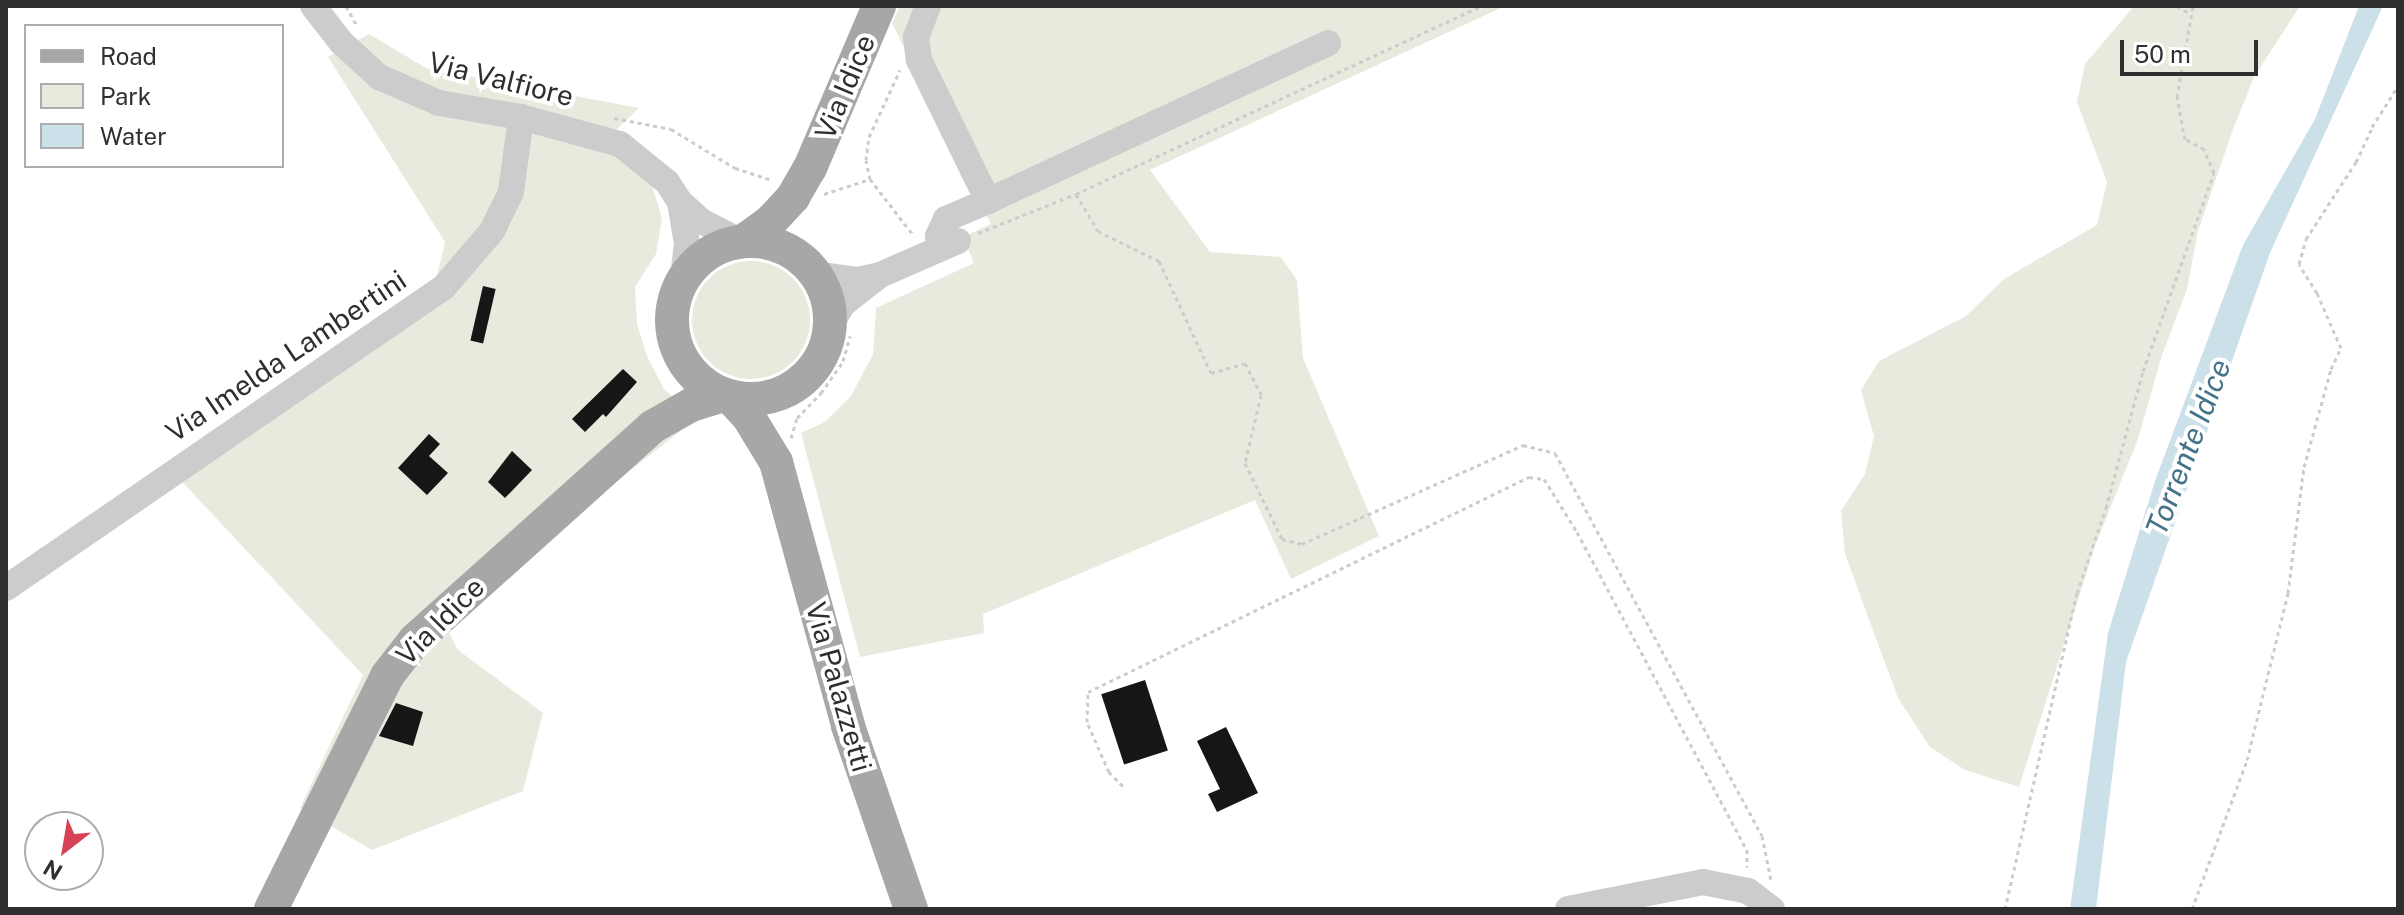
<!DOCTYPE html>
<html>
<head>
<meta charset="utf-8">
<style>
  body { margin:0 }
  #map { position:relative; width:2404px; height:915px; overflow:hidden; background:#fff; font-family:"Public Sans",sans-serif }
  div>[style] { position:absolute }
  .green>* { inset:0; background:#e6ebde }
  .round { border-radius:50% }
  .water>* { inset:0; background:#cce0e9 }
  .building>* { inset:0; background:#161616; transform-origin:0 0 }
  .path>* { height:3px; margin-top:-1.5px; transform-origin:0; background:repeating-linear-gradient(90deg,#ccc 0 4px,transparent 0 8px) }
  .minor>* { height:26px; margin:-13px; padding:0 13px; transform-origin:13px; border-radius:13px; background:#ccc }
  .major>* { height:34px; margin:-17px; padding:0 17px; transform-origin:17px; border-radius:17px; background:#a7a7a7 }
  .major>.ring { margin:-17px; padding:0; box-sizing:content-box; background:none; border:34px solid #a7a7a7; border-radius:50% }
  span { translate:-50% -50%; white-space:nowrap; text-align:center; line-height:1.15; -webkit-text-stroke:8px #fff; paint-order:stroke }
  .street-label { font-size:28px; color:#2f2f2f }
  .water-label { font-size:30px; color:#44738a; font-style:italic }
  .frame { position:absolute; inset:0; border:8px solid #2f2f2f; pointer-events:none }
  .legend { position:absolute; left:24px; top:24px; width:260px; height:144px; box-sizing:border-box; background:#fff; border:2px solid #acacac; margin:0; padding:10px 14px; list-style:none; font-size:24px; color:#2f2f2f }
  .legend li { display:flex; align-items:center; gap:16px; height:40px }
  .legend b { width:40px; border:2px solid #acacac }
  .north { position:absolute; left:24px; top:811px; width:80px; height:80px; box-sizing:border-box; background:#fff; border:2px solid #acacac; border-radius:50%; rotate:211deg; font-size:22px; font-weight:700; line-height:32px; text-align:center; color:#2f2f2f }
  .north::after { content:''; display:block; margin:auto; width:28px; height:36px; background:#d64155; clip-path:polygon(50% 0,100% 100%,50% 72%,0 100%) }
  .scale { position:absolute; left:2120px; top:40px; width:138px; height:36px; box-sizing:border-box; border:4px solid #2f2f2f; border-top:0; padding-left:10px; font-size:24px; line-height:28px; white-space:nowrap; color:#2f2f2f; -webkit-text-stroke:6px #fff; paint-order:stroke }
</style>
</head>
<body>
<div id="map">
  <div class="green">
    <i style="clip-path:polygon(900px 6px,1505px 6px,1150px 170px,1210px 252px,1281px 257px,1297px 280px,1303px 358px,1379px 536px,1291px 579px,1255px 500px,983px 614px,984px 633px,860px 657px,801px 433px,825px 422px,851px 396px,873px 354px,876px 308px,974px 263px,963px 237px,991px 224px,892px 23px)"></i>
    <i style="clip-path:polygon(2134px 6px,2300px 6px,2254px 77px,2232px 132px,2198px 231px,2187px 289px,2162px 355px,2138px 439px,2095px 546px,2019px 787px,1965px 770px,1930px 747px,1898px 698px,1845px 554px,1841px 511px,1865px 474px,1874px 436px,1861px 390px,1879px 361px,1966px 316px,2004px 279px,2097px 225px,2107px 182px,2077px 102px,2085px 64px)"></i>
    <i style="clip-path:polygon(369px 34px,426px 68px,639px 108px,612px 134px,652px 186px,662px 218px,656px 254px,635px 287px,637px 324px,647px 356px,664px 389px,697px 418px,612px 485px,448px 631px,458px 650px,543px 713px,523px 791px,372px 850px,300px 808px,363px 675px,171px 470px,434px 289px,445px 242px,328px 57px)"></i>
    <i class="round" style="left:692px;top:261px;width:118px;height:118px"></i>
  </div>
  <div class="water">
    <i style="clip-path:polygon(2359px 6px,2383px 6px,2270px 253px,2126px 662px,2096px 909px,2070px 909px,2108px 633px,2155px 481px,2243px 245px,2315px 119px)"></i>
  </div>
  <div class="building">
    <i style="left:483px;top:286px;width:13px;height:56px;rotate:13deg"></i>
    <i style="clip-path:polygon(623px 369px,637px 382px,606px 417px,603px 414px,585px 432px,572px 419px)"></i>
    <i style="clip-path:polygon(429px 434px,440px 444px,429px 456px,448px 473px,427px 495px,398px 468px)"></i>
    <i style="clip-path:polygon(512px 451px,532px 470px,505px 498px,488px 482px)"></i>
    <i style="left:1145px;top:680px;width:74px;height:46px;rotate:72deg"></i>
    <i style="clip-path:polygon(396px 703px,423px 712px,413px 746px,379px 736px)"></i>
    <i style="clip-path:polygon(1226px 727px,1258px 793px,1217px 812px,1208px 794px,1220px 789px,1197px 741px)"></i>
  </div>
  <div class="path">
    <i style="left:346px;top:6px;width:21px;rotate:61deg"></i>
    <i style="left:2177px;top:6px;width:14px;rotate:30deg"></i>
    <i style="left:614px;top:118px;width:58px;rotate:10.9deg"></i>
    <i style="left:671px;top:129px;width:75px;rotate:31.4deg"></i>
    <i style="left:735px;top:168px;width:39px;rotate:18deg"></i>
    <i style="left:870px;top:179px;width:19px;rotate:-102deg"></i>
    <i style="left:866px;top:160px;width:23px;rotate:-83deg"></i>
    <i style="left:869px;top:137px;width:74px;rotate:-65.2deg"></i>
    <i style="left:824px;top:194px;width:48px;rotate:-18.1deg"></i>
    <i style="left:870px;top:179px;width:72px;rotate:52.3deg"></i>
    <i style="left:1076px;top:194px;width:43px;rotate:59.3deg"></i>
    <i style="left:1098px;top:231px;width:68px;rotate:26.2deg"></i>
    <i style="left:1159px;top:261px;width:123px;rotate:65.1deg"></i>
    <i style="left:1211px;top:373px;width:35px;rotate:-16deg"></i>
    <i style="left:1245px;top:363px;width:36px;rotate:63deg"></i>
    <i style="left:1261px;top:395px;width:70px;rotate:103.2deg"></i>
    <i style="left:1245px;top:463px;width:85px;rotate:64deg"></i>
    <i style="left:1282px;top:539px;width:21px;rotate:14deg"></i>
    <i style="left:1302px;top:544px;width:242px;rotate:-24.1deg"></i>
    <i style="left:1523px;top:445px;width:33px;rotate:14deg"></i>
    <i style="left:1555px;top:453px;width:435px;rotate:61.6deg"></i>
    <i style="left:1762px;top:836px;width:45px;rotate:78.4deg"></i>
    <i style="left:978px;top:233px;width:105px;rotate:-21.7deg"></i>
    <i style="left:1076px;top:194px;width:447px;rotate:-24.9deg"></i>
    <i style="left:791px;top:438px;width:21px;rotate:-73deg"></i>
    <i style="left:797px;top:418px;width:35px;rotate:-46deg"></i>
    <i style="left:821px;top:393px;width:39px;rotate:-55deg"></i>
    <i style="left:843px;top:361px;width:26px;rotate:-74deg"></i>
    <i style="left:1123px;top:786px;width:20px;rotate:-135deg"></i>
    <i style="left:1109px;top:772px;width:55px;rotate:-113.7deg"></i>
    <i style="left:1087px;top:722px;width:30px;rotate:-88deg"></i>
    <i style="left:1088px;top:692px;width:491px;rotate:-26deg"></i>
    <i style="left:1529px;top:477px;width:15px;rotate:8deg"></i>
    <i style="left:1544px;top:479px;width:62px;rotate:58.1deg"></i>
    <i style="left:1577px;top:532px;width:361px;rotate:61.9deg"></i>
    <i style="left:1747px;top:850px;width:17px;rotate:90deg"></i>
    <i style="left:2005px;top:909px;width:324px;rotate:-77.2deg"></i>
    <i style="left:2077px;top:593px;width:90px;rotate:-71.2deg"></i>
    <i style="left:2106px;top:508px;width:142px;rotate:-74.9deg"></i>
    <i style="left:2143px;top:371px;width:210px;rotate:-70.3deg"></i>
    <i style="left:2214px;top:173px;width:26px;rotate:-113deg"></i>
    <i style="left:2204px;top:149px;width:21px;rotate:-152deg"></i>
    <i style="left:2185px;top:139px;width:43px;rotate:-100.8deg"></i>
    <i style="left:2177px;top:97px;width:92px;rotate:-80deg"></i>
    <i style="left:2192px;top:909px;width:159px;rotate:-69.7deg"></i>
    <i style="left:2247px;top:760px;width:172px;rotate:-76.2deg"></i>
    <i style="left:2288px;top:593px;width:127px;rotate:-82.8deg"></i>
    <i style="left:2304px;top:467px;width:102px;rotate:-74.6deg"></i>
    <i style="left:2331px;top:369px;width:23px;rotate:-65deg"></i>
    <i style="left:2341px;top:348px;width:60px;rotate:-113.6deg"></i>
    <i style="left:2317px;top:293px;width:34px;rotate:-122deg"></i>
    <i style="left:2299px;top:264px;width:26px;rotate:-74deg"></i>
    <i style="left:2306px;top:239px;width:92px;rotate:-57deg"></i>
    <i style="left:2356px;top:162px;width:38px;rotate:-65deg"></i>
    <i style="left:2372px;top:127px;width:49px;rotate:-57.6deg"></i>
  </div>
  <div class="minor">
    <i style="left:313px;top:6px;width:46px;rotate:52.1deg"></i>
    <i style="left:341px;top:42px;width:52px;rotate:42.6deg"></i>
    <i style="left:379px;top:77px;width:65px;rotate:23.4deg"></i>
    <i style="left:439px;top:103px;width:83px;rotate:9.7deg"></i>
    <i style="left:521px;top:117px;width:103px;rotate:15.3deg"></i>
    <i style="left:620px;top:144px;width:60px;rotate:39deg"></i>
    <i style="left:667px;top:182px;width:24px;rotate:57deg"></i>
    <i style="left:680px;top:202px;width:28px;rotate:42deg"></i>
    <i style="left:701px;top:221px;width:44px;rotate:27.1deg"></i>
    <i style="left:928px;top:6px;width:33px;rotate:111deg"></i>
    <i style="left:916px;top:37px;width:23px;rotate:83deg"></i>
    <i style="left:919px;top:60px;width:157px;rotate:63.9deg"></i>
    <i style="left:988px;top:201px;width:46px;rotate:156.8deg"></i>
    <i style="left:946px;top:219px;width:19px;rotate:115deg"></i>
    <i style="left:938px;top:236px;width:11px;rotate:75deg"></i>
    <i style="left:988px;top:201px;width:375px;rotate:-24.9deg"></i>
    <i style="left:680px;top:202px;width:43px;rotate:80.5deg"></i>
    <i style="left:687px;top:244px;width:34px;rotate:97deg"></i>
    <i style="left:815px;top:274px;width:42px;rotate:8.1deg"></i>
    <i style="left:857px;top:280px;width:19px;rotate:-12deg"></i>
    <i style="left:830px;top:325px;width:25px;rotate:-58deg"></i>
    <i style="left:843px;top:304px;width:47px;rotate:-38.1deg"></i>
    <i style="left:880px;top:275px;width:85px;rotate:-23.6deg"></i>
    <i style="left:6px;top:588px;width:531px;rotate:-34.5deg"></i>
    <i style="left:444px;top:287px;width:74px;rotate:-49.4deg"></i>
    <i style="left:492px;top:231px;width:43px;rotate:-64deg"></i>
    <i style="left:511px;top:192px;width:76px;rotate:-82.4deg"></i>
    <i style="left:1568px;top:909px;width:138px;rotate:-11.3deg"></i>
    <i style="left:1703px;top:882px;width:46px;rotate:11.3deg"></i>
    <i style="left:1748px;top:891px;width:30px;rotate:37deg"></i>
  </div>
  <div class="major">
    <i style="left:745px;top:240px;width:32px;rotate:-36deg"></i>
    <i style="left:771px;top:221px;width:33px;rotate:-47deg"></i>
    <i style="left:793px;top:197px;width:34px;rotate:-60deg"></i>
    <i style="left:810px;top:168px;width:176px;rotate:-66.9deg"></i>
    <i class="ring" style="left:672px;top:241px;width:124px;height:124px"></i>
    <i style="left:731px;top:398px;width:25px;rotate:47deg"></i>
    <i style="left:748px;top:416px;width:54px;rotate:58.7deg"></i>
    <i style="left:776px;top:462px;width:274px;rotate:74.7deg"></i>
    <i style="left:848px;top:726px;width:194px;rotate:71deg"></i>
    <i style="left:271px;top:909px;width:260px;rotate:-63.5deg"></i>
    <i style="left:387px;top:676px;width:46px;rotate:-52.1deg"></i>
    <i style="left:415px;top:640px;width:319px;rotate:-41.9deg"></i>
    <i style="left:652px;top:427px;width:45px;rotate:-29.4deg"></i>
    <i style="left:691px;top:405px;width:34px;rotate:-17deg"></i>
  </div>
  <div class="street-label">
    <span style="left:501px;top:79px;rotate:14deg">Via Valfiore</span>
    <span style="left:845px;top:87px;rotate:-67deg">Via Idice</span>
    <span style="left:286px;top:356px;rotate:-34deg">Via Imelda Lambertini</span>
    <span style="left:440px;top:621px;rotate:-45deg">Via Idice</span>
    <span style="left:839px;top:687px;rotate:74deg">Via Palazzetti</span>
  </div>
  <div class="water-label">
    <span style="left:2188px;top:447px;rotate:-69deg">Torrente Idice</span>
  </div>
  <div class="frame"></div>
  <ul class="legend">
  <li><b style="height:10px;background:#a7a7a7"></b>Road</li>
  <li><b style="height:22px;background:#e6ebde"></b>Park</li>
  <li><b style="height:22px;background:#cce0e9"></b>Water</li>
  </ul>
  <div class="north">N</div>
  <div class="scale">50 m</div>
</div>
</body>
</html>
